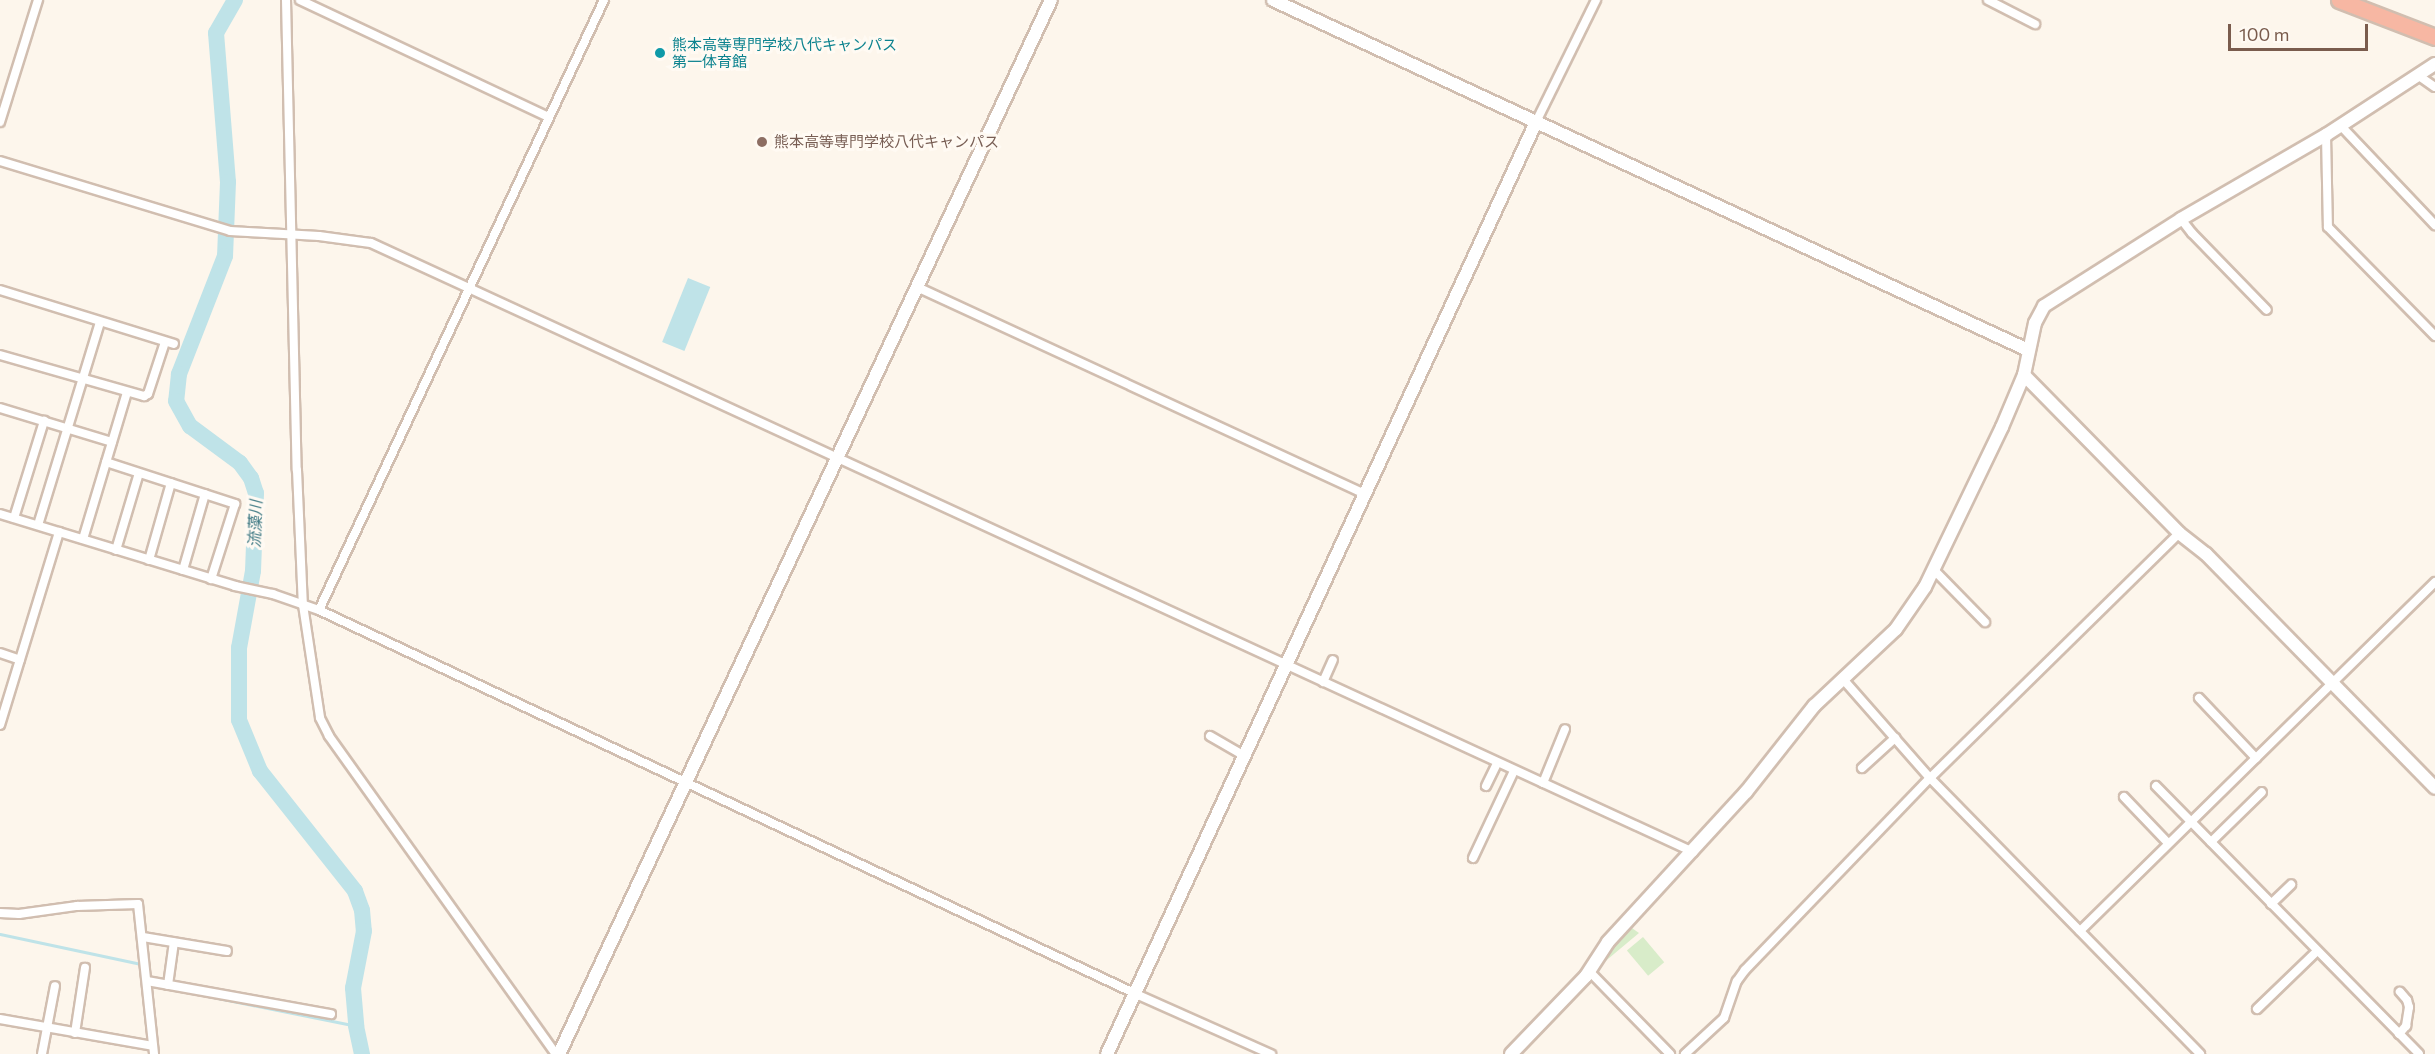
<!DOCTYPE html>
<html>
<head>
<meta charset="utf-8">
<style>
  body { margin:0 }
  #map { position:relative; width:2435px; height:1054px; overflow:hidden; background:#fdf6ec; font-family:Commissioner,"Noto Sans JP",sans-serif }
  div>[style] { position:absolute }
  .green>* { inset:0; background:#d8ecc9; transform-origin:0 0 }
  .water>* { inset:0; background:#bfe3e8; transform-origin:0 0 }
  .stream>* { height:3px; margin:-1.5px; padding:0 1.5px; transform-origin:1.5px; border-radius:1.5px; background:#bfe3e8 }
  .river>* { height:16px; margin:-8px; padding:0 8px; transform-origin:8px; border-radius:8px; background:#bfe3e8 }
  .roads { filter:drop-shadow(2px 0 #d1beb0) drop-shadow(-2px 0 #d1beb0) drop-shadow(0 2px #d1beb0) drop-shadow(0 -2px #d1beb0) }
  .street>* { height:8px; margin:-4px; padding:0 4px; transform-origin:4px; border-radius:4px; background:#fff }
  .secondary>* { height:12px; margin:-6px; padding:0 6px; transform-origin:6px; border-radius:6px; background:#fff }
  .highway>* { height:15px; margin:-7.5px; padding:0 7.5px; transform-origin:7.5px; border-radius:7.5px; background:#f7b7a3 }
  .dots>* { width:16px; height:16px; translate:-50% -50%; box-sizing:border-box; border:3px solid #fffaf3; border-radius:50% }
  span { translate:-50% -50%; white-space:nowrap; text-align:center; line-height:1.15; -webkit-text-stroke:6px #fffaf3; paint-order:stroke }
  .culture-label { font-size:15px; color:#0d838f }
  .left { translate:0 -50%; text-align:left }
  .education-label { font-size:15px; color:#785e54 }
  .water-label { font-size:16px; color:#437c86; font-style:italic }
  .scale { position:absolute; left:2228px; top:24px; width:140px; height:27px; box-sizing:border-box; border:3px solid #7a5c4d; border-top:0; padding-left:8px; font-size:18px; line-height:21px; white-space:nowrap; color:#7a5c4d; -webkit-text-stroke:4px #fffaf3; paint-order:stroke }
</style>
</head>
<body>
<div id="map">
  <div class="green">
    <i style="clip-path:polygon(1629px 926px,1639px 933px,1602px 964px,1601px 960px)"></i>
    <i style="left:1643px;top:937px;width:33px;height:21px;rotate:50deg"></i>
  </div>
  <div class="water">
    <i style="left:688px;top:278px;width:24px;height:69px;rotate:22deg"></i>
  </div>
  <div class="stream">
    <i style="left:0;top:934px;width:144px;rotate:12deg"></i>
    <i style="left:193px;top:993px;width:166px;rotate:11.4deg"></i>
  </div>
  <div class="river">
    <i style="left:235px;top:0;width:38px;rotate:120deg"></i>
    <i style="left:216px;top:33px;width:149px;rotate:85.4deg"></i>
    <i style="left:228px;top:182px;width:74px;rotate:92.3deg"></i>
    <i style="left:225px;top:256px;width:127px;rotate:111.3deg"></i>
    <i style="left:179px;top:374px;width:27px;rotate:96deg"></i>
    <i style="left:176px;top:401px;width:29px;rotate:61deg"></i>
    <i style="left:190px;top:426px;width:62px;rotate:36.5deg"></i>
    <i style="left:240px;top:463px;width:19px;rotate:54deg"></i>
    <i style="left:251px;top:478px;width:16px;rotate:72deg"></i>
    <i style="left:256px;top:493px;width:78px;rotate:92.2deg"></i>
    <i style="left:253px;top:571px;width:78px;rotate:100.3deg"></i>
    <i style="left:239px;top:648px;width:72px;rotate:90deg"></i>
    <i style="left:239px;top:720px;width:55px;rotate:67.6deg"></i>
    <i style="left:260px;top:771px;width:153px;rotate:51.6deg"></i>
    <i style="left:355px;top:891px;width:20px;rotate:70deg"></i>
    <i style="left:362px;top:910px;width:21px;rotate:85deg"></i>
    <i style="left:364px;top:931px;width:58px;rotate:100.9deg"></i>
    <i style="left:353px;top:988px;width:38px;rotate:85deg"></i>
    <i style="left:356px;top:1026px;width:29px;rotate:78deg"></i>
  </div>
  <div class="roads">
    <div class="street">
      <i style="left:286px;top:0;width:470px;rotate:88.7deg"></i>
      <i style="left:297px;top:470px;width:135px;rotate:87.5deg"></i>
      <i style="left:303px;top:605px;width:114px;rotate:81.4deg"></i>
      <i style="left:320px;top:718px;width:20px;rotate:63deg"></i>
      <i style="left:329px;top:736px;width:391px;rotate:54.5deg"></i>
      <i style="left:300px;top:0;width:275px;rotate:25.2deg"></i>
      <i style="left:1988px;top:0;width:53px;rotate:27.1deg"></i>
      <i style="left:2419px;top:76px;width:19px;rotate:35deg"></i>
      <i style="left:0;top:122px;width:128px;rotate:-72.7deg"></i>
      <i style="left:1536px;top:122px;width:136px;rotate:-63.8deg"></i>
      <i style="left:2341px;top:126px;width:137px;rotate:46.5deg"></i>
      <i style="left:2326px;top:135px;width:92px;rotate:88.8deg"></i>
      <i style="left:2328px;top:227px;width:153px;rotate:45.5deg"></i>
      <i style="left:0;top:161px;width:240px;rotate:16.9deg"></i>
      <i style="left:230px;top:231px;width:89px;rotate:3.2deg"></i>
      <i style="left:319px;top:236px;width:52px;rotate:7.7deg"></i>
      <i style="left:371px;top:243px;width:1456px;rotate:24.73deg"></i>
      <i style="left:2181px;top:219px;width:18px;rotate:52deg"></i>
      <i style="left:2192px;top:233px;width:107px;rotate:45.8deg"></i>
      <i style="left:917px;top:287px;width:493px;rotate:24.8deg"></i>
      <i style="left:0;top:290px;width:182px;rotate:17.2deg"></i>
      <i style="left:0;top:355px;width:150px;rotate:15.9deg"></i>
      <i style="left:144px;top:396px;width:4px;rotate:-27deg"></i>
      <i style="left:148px;top:394px;width:55px;rotate:-71.9deg"></i>
      <i style="left:0;top:408px;width:117px;rotate:16.9deg"></i>
      <i style="left:106px;top:462px;width:136px;rotate:18deg"></i>
      <i style="left:235px;top:504px;width:79px;rotate:107.7deg"></i>
      <i style="left:0;top:514px;width:246px;rotate:17deg"></i>
      <i style="left:235px;top:586px;width:39px;rotate:12deg"></i>
      <i style="left:273px;top:594px;width:49px;rotate:19.2deg"></i>
      <i style="left:319px;top:610px;width:903px;rotate:25.17deg"></i>
      <i style="left:1136px;top:994px;width:148px;rotate:24deg"></i>
      <i style="left:14px;top:518px;width:102px;rotate:-72.8deg"></i>
      <i style="left:38px;top:525px;width:212px;rotate:-73deg"></i>
      <i style="left:83px;top:539px;width:153px;rotate:-73.3deg"></i>
      <i style="left:116px;top:550px;width:80px;rotate:-73.4deg"></i>
      <i style="left:149px;top:560px;width:80px;rotate:-74.1deg"></i>
      <i style="left:183px;top:570px;width:79px;rotate:-73.9deg"></i>
      <i style="left:1934px;top:570px;width:73px;rotate:45.6deg"></i>
      <i style="left:319px;top:610px;width:673px;rotate:-64.96deg"></i>
      <i style="left:0;top:653px;width:21px;rotate:19deg"></i>
      <i style="left:1842px;top:678px;width:133px;rotate:48.7deg"></i>
      <i style="left:1930px;top:778px;width:386px;rotate:45.6deg"></i>
      <i style="left:1323px;top:682px;width:24px;rotate:-66deg"></i>
      <i style="left:2199px;top:698px;width:83px;rotate:46.5deg"></i>
      <i style="left:0;top:725px;width:202px;rotate:-73deg"></i>
      <i style="left:1210px;top:736px;width:39px;rotate:30deg"></i>
      <i style="left:1862px;top:768px;width:45px;rotate:-42.3deg"></i>
      <i style="left:1543px;top:783px;width:58px;rotate:-67.8deg"></i>
      <i style="left:1486px;top:786px;width:25px;rotate:-64deg"></i>
      <i style="left:2156px;top:786px;width:375px;rotate:45.5deg"></i>
      <i style="left:2124px;top:797px;width:64px;rotate:46.3deg"></i>
      <i style="left:2211px;top:842px;width:71px;rotate:-44.4deg"></i>
      <i style="left:1473px;top:858px;width:96px;rotate:-64.8deg"></i>
      <i style="left:2271px;top:904px;width:28px;rotate:-44deg"></i>
      <i style="left:0;top:913px;width:19px;rotate:3deg"></i>
      <i style="left:19px;top:914px;width:59px;rotate:-7.9deg"></i>
      <i style="left:77px;top:906px;width:61px;rotate:-1.9deg"></i>
      <i style="left:138px;top:904px;width:151px;rotate:83.9deg"></i>
      <i style="left:2080px;top:931px;width:498px;rotate:-44.5deg"></i>
      <i style="left:143px;top:937px;width:85px;rotate:9.5deg"></i>
      <i style="left:1589px;top:971px;width:116px;rotate:45.7deg"></i>
      <i style="left:147px;top:981px;width:187px;rotate:10.2deg"></i>
      <i style="left:168px;top:985px;width:43px;rotate:-82.1deg"></i>
      <i style="left:2257px;top:1009px;width:83px;rotate:-44deg"></i>
      <i style="left:0;top:1019px;width:155px;rotate:10deg"></i>
      <i style="left:75px;top:1033px;width:66px;rotate:-81.3deg"></i>
      <i style="left:2399px;top:1034px;width:11px;rotate:-49deg"></i>
      <i style="left:2406px;top:1026px;width:19px;rotate:-81deg"></i>
      <i style="left:2409px;top:1007px;width:7px;rotate:-106deg"></i>
      <i style="left:2407px;top:1000px;width:11px;rotate:-131deg"></i>
      <i style="left:42px;top:1054px;width:69px;rotate:-79.2deg"></i>
      <i style="left:1685px;top:1054px;width:53px;rotate:-42.7deg"></i>
      <i style="left:1724px;top:1018px;width:39px;rotate:-71deg"></i>
      <i style="left:1737px;top:981px;width:14px;rotate:-54deg"></i>
      <i style="left:1745px;top:970px;width:267px;rotate:-46.1deg"></i>
      <i style="left:1930px;top:778px;width:349px;rotate:-44.5deg"></i>
    </div>
    <div class="secondary">
      <i style="left:1273px;top:0;width:832px;rotate:24.87deg"></i>
      <i style="left:2024px;top:375px;width:221px;rotate:45.5deg"></i>
      <i style="left:2179px;top:533px;width:34px;rotate:38deg"></i>
      <i style="left:2206px;top:554px;width:327px;rotate:45.6deg"></i>
      <i style="left:559px;top:1054px;width:1163px;rotate:-64.98deg"></i>
      <i style="left:1107px;top:1054px;width:1026px;rotate:-65.28deg"></i>
      <i style="left:1511px;top:1054px;width:108px;rotate:-46.1deg"></i>
      <i style="left:1586px;top:976px;width:40px;rotate:-57.1deg"></i>
      <i style="left:1608px;top:942px;width:204px;rotate:-47.4deg"></i>
      <i style="left:1746px;top:792px;width:110px;rotate:-51.7deg"></i>
      <i style="left:1814px;top:706px;width:112px;rotate:-43.2deg"></i>
      <i style="left:1896px;top:629px;width:51px;rotate:-55.4deg"></i>
      <i style="left:1925px;top:587px;width:178px;rotate:-64.3deg"></i>
      <i style="left:2002px;top:427px;width:56px;rotate:-67.1deg"></i>
      <i style="left:2024px;top:375px;width:53px;rotate:-78.1deg"></i>
      <i style="left:2035px;top:323px;width:19px;rotate:-62deg"></i>
      <i style="left:2044px;top:306px;width:162px;rotate:-32.4deg"></i>
      <i style="left:2181px;top:219px;width:168px;rotate:-30.1deg"></i>
      <i style="left:2326px;top:135px;width:130px;rotate:-33.1deg"></i>
    </div>
    <div class="highway">
      <i style="left:2339px;top:0;width:103px;rotate:21.1deg"></i>
    </div>
  </div>
  <div class="dots">
    <i style="left:660px;top:53px;background:#0f9aa8"></i>
    <i style="left:762px;top:142px;background:#8d6e63"></i>
  </div>
  <div class="culture-label">
    <span class="left" style="left:672px;top:53px">熊本高等専門学校八代キャンパス<br>第一体育館</span>
  </div>
  <div class="education-label">
    <span class="left" style="left:774px;top:142px">熊本高等専門学校八代キャンパス</span>
  </div>
  <div class="water-label">
    <span style="left:255px;top:524px;rotate:-88deg">流藻川</span>
  </div>
  <div class="scale">100 m</div>
</div>
</body>
</html>
